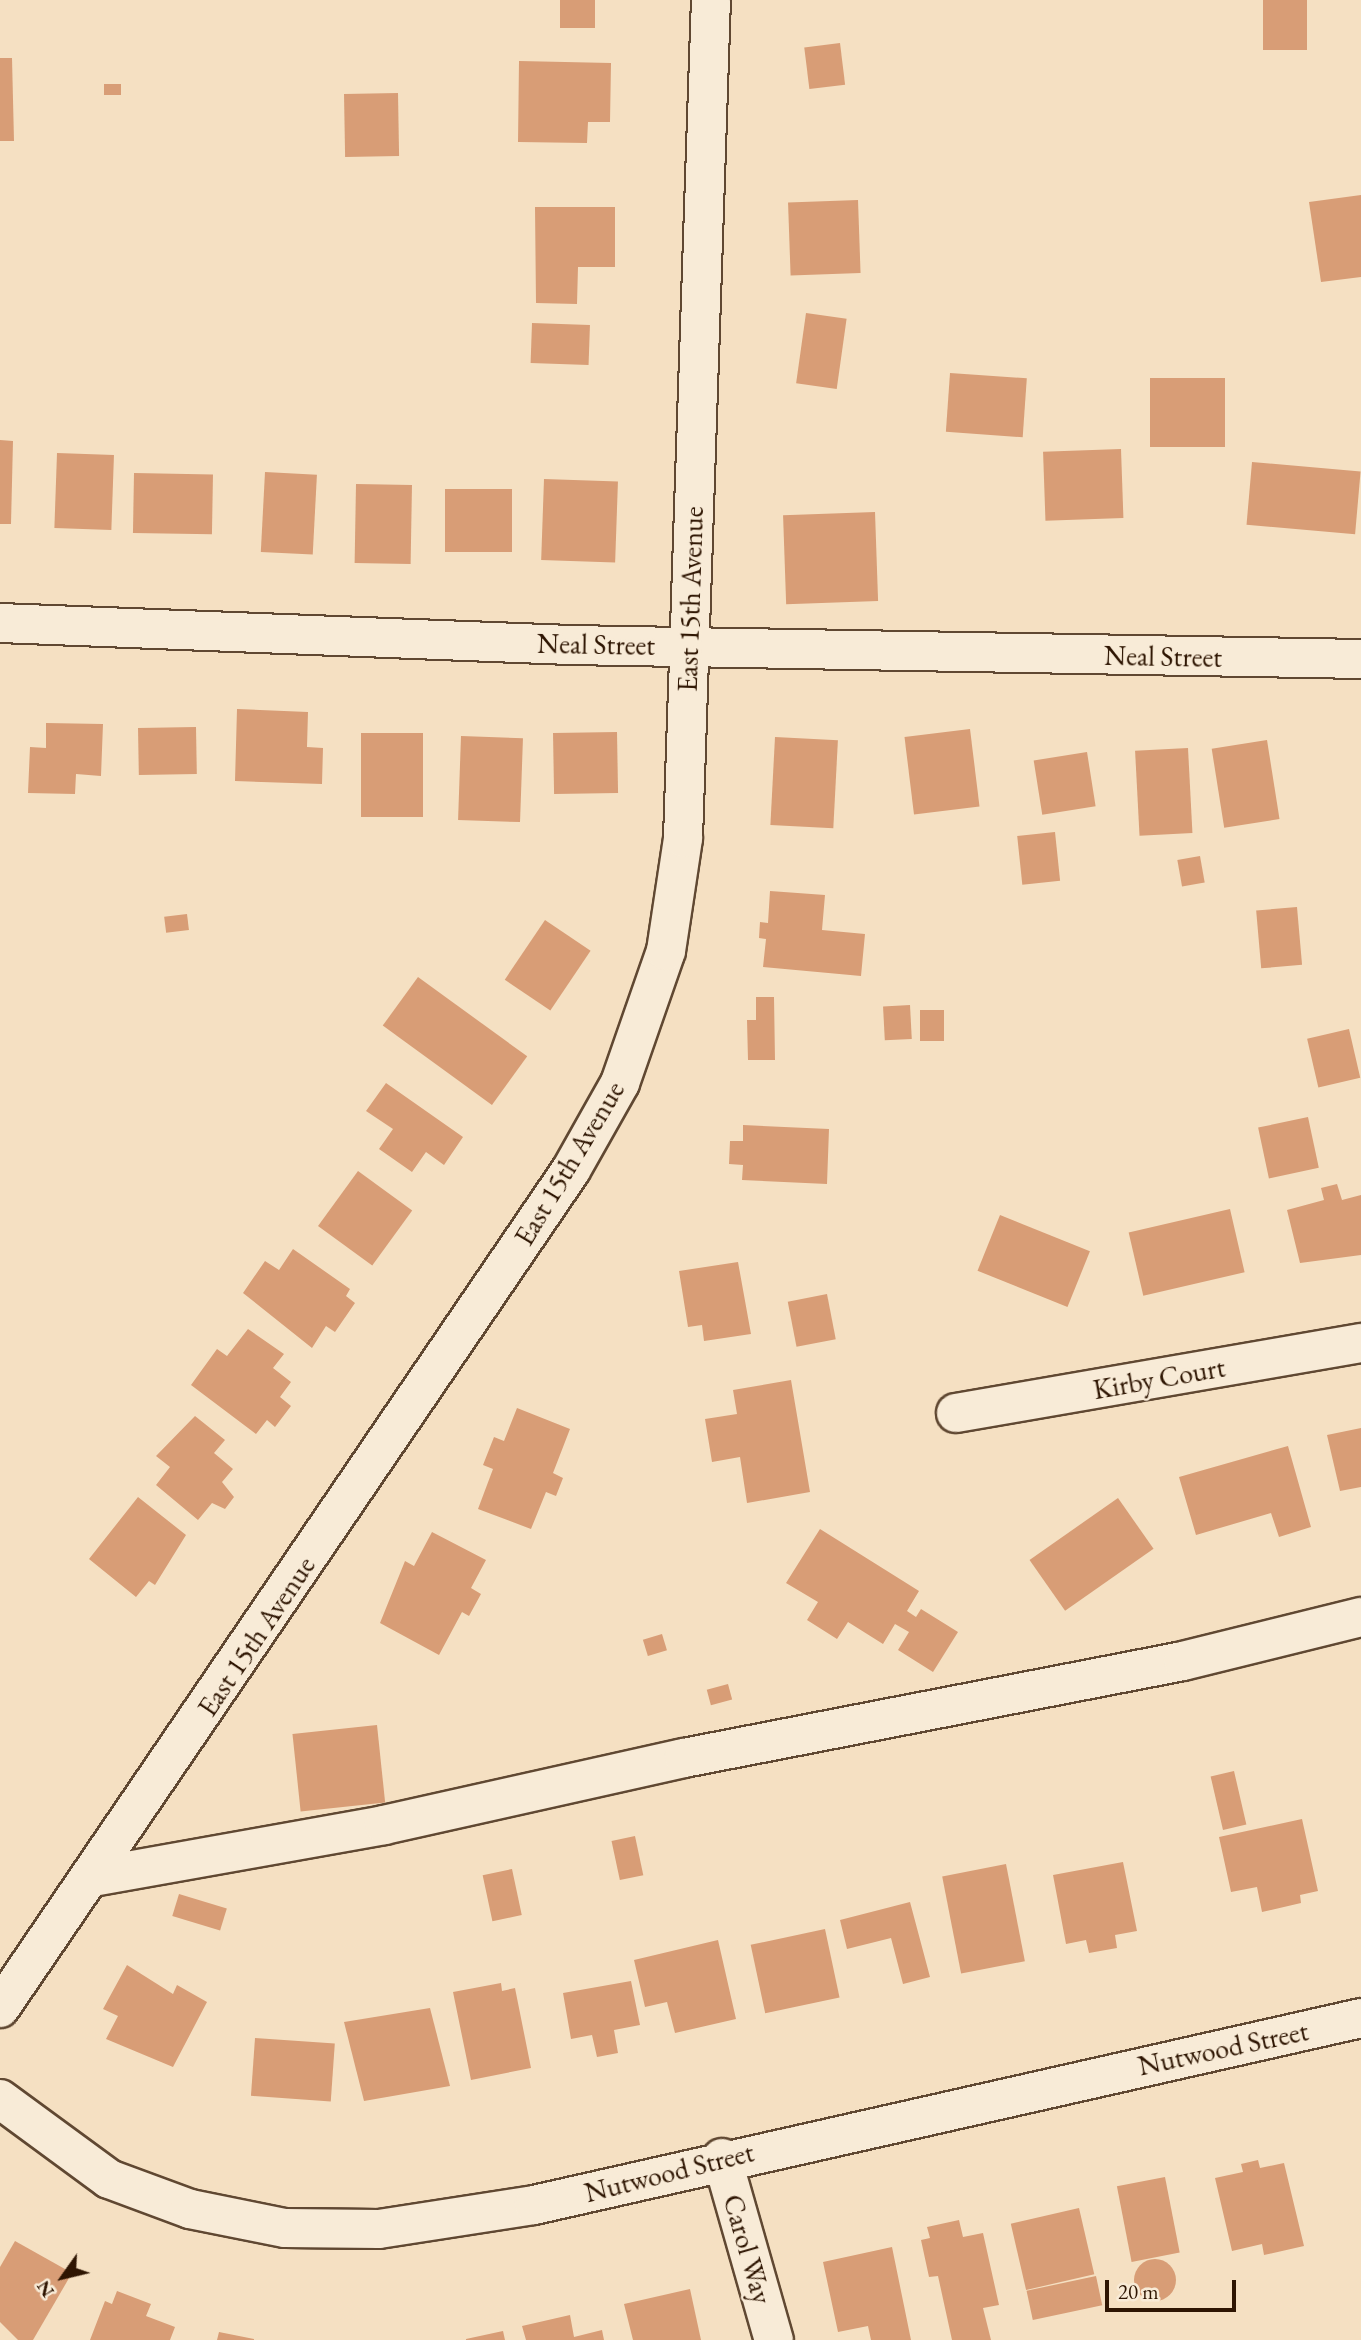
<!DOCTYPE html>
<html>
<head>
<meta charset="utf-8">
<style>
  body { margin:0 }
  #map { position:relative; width:1361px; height:2340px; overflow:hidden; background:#f5e0c2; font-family:"EB Garamond",serif }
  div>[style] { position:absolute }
  .building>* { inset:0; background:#d89d76; transform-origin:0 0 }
  .round { border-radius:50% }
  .roads { filter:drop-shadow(2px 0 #604832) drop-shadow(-2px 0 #604832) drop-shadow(0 2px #604832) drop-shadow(0 -2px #604832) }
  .minor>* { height:38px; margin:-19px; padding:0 19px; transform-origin:19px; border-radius:19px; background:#f8ebd7 }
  span { translate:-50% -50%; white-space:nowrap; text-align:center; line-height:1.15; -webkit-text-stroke:5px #f8ebd7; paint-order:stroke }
  .street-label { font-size:28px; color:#2e1502 }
  .north { position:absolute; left:28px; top:2242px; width:70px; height:70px; -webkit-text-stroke:5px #f8ebd7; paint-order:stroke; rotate:236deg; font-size:19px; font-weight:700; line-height:28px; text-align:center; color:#2e1502 }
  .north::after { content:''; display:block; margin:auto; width:24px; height:32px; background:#2e1502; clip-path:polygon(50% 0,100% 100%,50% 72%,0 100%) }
  .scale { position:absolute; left:1105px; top:2280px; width:131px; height:32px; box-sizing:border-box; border:4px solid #2e1502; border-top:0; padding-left:9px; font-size:21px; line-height:24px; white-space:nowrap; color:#2e1502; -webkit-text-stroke:5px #f8ebd7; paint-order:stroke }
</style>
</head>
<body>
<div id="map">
  <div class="building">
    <i style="left:560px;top:0;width:35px;height:28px"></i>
    <i style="left:1263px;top:0;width:44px;height:50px"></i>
    <i style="left:840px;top:43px;width:42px;height:36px;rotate:83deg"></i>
    <i style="clip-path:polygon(0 58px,12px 58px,14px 141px,0 141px)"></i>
    <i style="clip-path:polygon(519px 61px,611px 63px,610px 122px,588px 122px,587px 143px,518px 142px)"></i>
    <i style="left:121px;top:84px;width:11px;height:17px;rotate:90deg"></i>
    <i style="left:398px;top:93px;width:63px;height:54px;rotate:89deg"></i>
    <i style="clip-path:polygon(1361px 195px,1361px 277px,1321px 282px,1309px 202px)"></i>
    <i style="left:858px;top:200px;width:73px;height:70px;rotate:88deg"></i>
    <i style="clip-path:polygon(535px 207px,615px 207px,615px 267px,578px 267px,577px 304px,536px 303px)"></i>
    <i style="left:806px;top:313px;width:41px;height:71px;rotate:8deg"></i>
    <i style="left:532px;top:323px;width:58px;height:40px;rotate:2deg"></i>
    <i style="left:950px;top:373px;width:77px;height:59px;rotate:4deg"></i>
    <i style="left:1150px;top:378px;width:75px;height:69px"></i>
    <i style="clip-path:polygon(0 440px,13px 441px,11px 524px,0 524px)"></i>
    <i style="left:1121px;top:449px;width:69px;height:78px;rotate:88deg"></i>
    <i style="left:57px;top:453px;width:57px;height:75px;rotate:2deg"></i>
    <i style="left:1252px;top:462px;width:109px;height:63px;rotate:5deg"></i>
    <i style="left:265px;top:472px;width:52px;height:80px;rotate:3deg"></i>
    <i style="left:134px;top:473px;width:79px;height:60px;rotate:1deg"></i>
    <i style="left:544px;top:479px;width:74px;height:81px;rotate:2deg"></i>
    <i style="left:356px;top:484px;width:56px;height:79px;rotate:1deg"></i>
    <i style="left:512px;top:489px;width:63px;height:67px;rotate:90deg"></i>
    <i style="left:875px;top:512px;width:89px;height:92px;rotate:88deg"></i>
    <i style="clip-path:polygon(237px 709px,308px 712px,307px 747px,323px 748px,322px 784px,235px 781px)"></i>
    <i style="clip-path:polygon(46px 723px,103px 724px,101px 776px,76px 774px,75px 794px,28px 793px,30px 747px,46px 748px)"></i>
    <i style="left:196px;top:727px;width:47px;height:58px;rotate:89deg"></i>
    <i style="left:970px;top:729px;width:78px;height:66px;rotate:83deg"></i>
    <i style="left:617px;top:732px;width:61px;height:64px;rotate:89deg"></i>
    <i style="left:361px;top:733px;width:62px;height:84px"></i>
    <i style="left:461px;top:736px;width:62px;height:84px;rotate:2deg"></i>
    <i style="left:775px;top:737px;width:63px;height:88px;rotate:3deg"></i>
    <i style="left:1267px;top:740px;width:80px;height:56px;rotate:81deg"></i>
    <i style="left:1188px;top:748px;width:85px;height:53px;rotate:87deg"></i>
    <i style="left:1087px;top:752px;width:55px;height:54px;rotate:81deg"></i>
    <i style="left:1055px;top:832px;width:49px;height:38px;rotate:84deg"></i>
    <i style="left:1200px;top:856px;width:27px;height:23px;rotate:80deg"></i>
    <i style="clip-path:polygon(770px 891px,825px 895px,822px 930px,865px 934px,861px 976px,763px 967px,766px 939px,759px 938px,760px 922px,768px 923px)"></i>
    <i style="left:1297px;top:907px;width:58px;height:41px;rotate:85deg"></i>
    <i style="left:187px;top:914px;width:16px;height:23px;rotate:83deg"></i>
    <i style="left:545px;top:920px;width:55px;height:72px;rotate:34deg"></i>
    <i style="left:418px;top:977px;width:135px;height:60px;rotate:36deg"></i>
    <i style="clip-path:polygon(756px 997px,774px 997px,775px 1060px,748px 1060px,747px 1020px,756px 1020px)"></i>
    <i style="left:910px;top:1005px;width:34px;height:27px;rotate:87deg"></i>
    <i style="left:944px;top:1010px;width:31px;height:24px;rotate:90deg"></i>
    <i style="left:1349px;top:1029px;width:50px;height:43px;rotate:77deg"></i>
    <i style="clip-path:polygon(386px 1083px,463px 1137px,444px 1165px,426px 1152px,412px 1172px,379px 1149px,393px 1129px,366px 1111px)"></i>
    <i style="left:1308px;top:1117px;width:52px;height:51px;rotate:78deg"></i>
    <i style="clip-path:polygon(743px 1125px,829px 1129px,827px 1184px,742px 1180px,743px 1165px,729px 1164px,730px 1141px,743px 1141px)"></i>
    <i style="left:358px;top:1171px;width:67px;height:68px;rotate:36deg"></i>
    <i style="clip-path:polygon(1337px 1184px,1342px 1200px,1361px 1195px,1361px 1255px,1300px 1263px,1287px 1210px,1324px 1200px,1321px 1188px)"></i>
    <i style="left:1230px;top:1209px;width:65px;height:104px;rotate:77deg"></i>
    <i style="left:1000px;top:1215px;width:97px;height:60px;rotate:22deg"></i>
    <i style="clip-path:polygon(293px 1249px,350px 1289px,346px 1296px,355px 1303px,335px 1332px,326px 1326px,312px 1348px,243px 1293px,265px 1261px,279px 1270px)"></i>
    <i style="clip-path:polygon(738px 1262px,751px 1334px,704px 1341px,702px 1325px,688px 1327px,679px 1271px)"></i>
    <i style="left:827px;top:1294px;width:46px;height:40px;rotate:79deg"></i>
    <i style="clip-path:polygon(248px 1329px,284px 1354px,273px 1368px,291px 1382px,280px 1397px,291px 1406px,275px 1427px,267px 1420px,256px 1434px,191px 1385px,217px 1349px,227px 1356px)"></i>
    <i style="clip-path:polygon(791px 1380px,810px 1492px,747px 1503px,740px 1457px,712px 1462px,705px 1419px,737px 1414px,733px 1390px)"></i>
    <i style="clip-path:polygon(517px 1408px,570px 1429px,553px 1473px,563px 1478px,556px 1496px,546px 1492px,531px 1529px,478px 1509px,493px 1469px,483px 1465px,494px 1437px,504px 1441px)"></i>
    <i style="clip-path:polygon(195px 1416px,225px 1440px,214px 1453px,233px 1469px,222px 1482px,234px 1497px,225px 1509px,212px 1503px,198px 1520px,156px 1485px,170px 1467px,156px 1456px)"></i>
    <i style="clip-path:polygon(1361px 1428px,1361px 1487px,1340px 1491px,1327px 1435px)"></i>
    <i style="clip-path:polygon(1288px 1446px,1311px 1527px,1279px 1537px,1271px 1513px,1196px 1535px,1179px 1477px)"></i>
    <i style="clip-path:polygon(138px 1497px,186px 1535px,155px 1585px,149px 1581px,136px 1597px,89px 1559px)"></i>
    <i style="left:1118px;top:1498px;width:62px;height:108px;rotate:55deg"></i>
    <i style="clip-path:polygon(820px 1529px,919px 1591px,907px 1611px,916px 1617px,921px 1609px,958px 1632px,933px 1672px,898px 1650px,909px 1632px,895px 1624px,883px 1644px,848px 1622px,837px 1639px,807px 1620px,818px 1602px,786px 1583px)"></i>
    <i style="clip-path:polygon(432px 1532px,486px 1560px,471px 1588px,481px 1594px,469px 1616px,462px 1612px,439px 1655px,380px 1623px,405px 1561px,414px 1566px)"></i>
    <i style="left:662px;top:1634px;width:17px;height:20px;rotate:73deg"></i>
    <i style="left:728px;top:1684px;width:16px;height:22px;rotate:75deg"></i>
    <i style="left:377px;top:1725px;width:78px;height:85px;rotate:84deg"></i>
    <i style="left:1234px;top:1771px;width:55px;height:24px;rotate:77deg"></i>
    <i style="clip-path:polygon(1302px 1819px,1318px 1891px,1300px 1895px,1301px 1903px,1262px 1912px,1257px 1887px,1231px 1892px,1219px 1837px)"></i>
    <i style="left:635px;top:1836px;width:40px;height:24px;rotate:78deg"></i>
    <i style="clip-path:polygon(1123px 1862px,1137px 1931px,1115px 1935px,1117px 1948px,1089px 1953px,1086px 1940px,1066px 1944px,1053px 1875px)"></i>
    <i style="left:1006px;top:1864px;width:99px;height:65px;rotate:79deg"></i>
    <i style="left:512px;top:1869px;width:47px;height:30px;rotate:78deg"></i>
    <i style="left:179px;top:1894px;width:50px;height:23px;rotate:17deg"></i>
    <i style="clip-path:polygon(910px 1902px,930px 1977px,903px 1984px,891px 1938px,847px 1949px,840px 1920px)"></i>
    <i style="left:825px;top:1929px;width:70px;height:76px;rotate:78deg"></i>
    <i style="clip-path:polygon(718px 1940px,736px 2019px,675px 2033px,667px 2002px,645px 2007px,634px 1960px)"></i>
    <i style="clip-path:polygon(127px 1965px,173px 1994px,177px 1985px,207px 2002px,173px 2067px,106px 2039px,118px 2016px,103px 2009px)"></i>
    <i style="clip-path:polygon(631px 1981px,640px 2025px,614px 2030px,618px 2053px,597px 2057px,592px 2035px,571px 2039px,563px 1993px)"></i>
    <i style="clip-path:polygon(501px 1983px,502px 1991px,515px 1988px,531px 2068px,471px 2080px,453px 1992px)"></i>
    <i style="clip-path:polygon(430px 2008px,450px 2086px,364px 2101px,344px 2022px)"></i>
    <i style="left:255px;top:2038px;width:80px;height:58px;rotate:4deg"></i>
    <i style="clip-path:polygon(1258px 2160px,1260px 2168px,1284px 2163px,1304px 2246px,1264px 2255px,1262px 2244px,1232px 2251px,1215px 2178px,1243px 2172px,1241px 2164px)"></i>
    <i style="left:1165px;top:2177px;width:77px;height:49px;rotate:79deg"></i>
    <i style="left:1079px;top:2208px;width:68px;height:70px;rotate:77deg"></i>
    <i style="clip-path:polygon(959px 2220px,963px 2237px,983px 2233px,999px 2305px,983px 2308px,991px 2340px,952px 2340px,938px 2276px,929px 2277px,921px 2240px,930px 2238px,927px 2227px)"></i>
    <i style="clip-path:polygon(15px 2241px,72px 2273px,33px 2340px,18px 2340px,0 2322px,0 2267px)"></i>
    <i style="clip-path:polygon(892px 2247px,911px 2340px,871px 2340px,868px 2326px,838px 2332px,823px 2262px)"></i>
    <i class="round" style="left:1134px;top:2259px;width:42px;height:42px"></i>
    <i style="left:1096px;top:2276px;width:30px;height:71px;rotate:78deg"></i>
    <i style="clip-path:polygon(690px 2289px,701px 2340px,633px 2340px,624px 2304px)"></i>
    <i style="clip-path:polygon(117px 2291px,151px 2304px,146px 2316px,175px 2327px,170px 2340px,90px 2340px,105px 2301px,112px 2304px)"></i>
    <i style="clip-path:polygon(570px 2315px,574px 2337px,602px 2330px,604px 2340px,526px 2340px,522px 2326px)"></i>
    <i style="clip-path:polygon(503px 2331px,505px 2340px,466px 2340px,466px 2339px)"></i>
    <i style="clip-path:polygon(219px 2332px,254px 2339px,254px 2340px,217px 2340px)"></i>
  </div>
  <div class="roads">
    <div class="minor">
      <i style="left:0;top:623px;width:569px;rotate:2.21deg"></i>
      <i style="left:569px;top:645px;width:792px;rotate:1.01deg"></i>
      <i style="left:956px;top:1413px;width:411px;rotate:-9.8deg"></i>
      <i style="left:93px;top:1877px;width:296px;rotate:-10.1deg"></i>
      <i style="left:384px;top:1825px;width:307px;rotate:-12.6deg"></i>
      <i style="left:684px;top:1758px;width:508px;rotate:-11deg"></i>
      <i style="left:1183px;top:1661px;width:183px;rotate:-13.9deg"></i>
      <i style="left:0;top:2008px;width:1014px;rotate:-55.73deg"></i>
      <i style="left:571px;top:1170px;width:100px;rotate:-60.6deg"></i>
      <i style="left:620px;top:1083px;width:140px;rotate:-70.8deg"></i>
      <i style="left:666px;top:951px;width:114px;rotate:-81.4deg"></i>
      <i style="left:683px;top:838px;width:838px;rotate:-88.09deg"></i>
      <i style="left:0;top:2099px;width:135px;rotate:36.3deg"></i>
      <i style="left:109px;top:2179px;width:86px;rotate:20.3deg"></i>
      <i style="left:190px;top:2209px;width:97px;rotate:11.3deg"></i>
      <i style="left:285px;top:2228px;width:94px;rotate:0.6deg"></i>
      <i style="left:379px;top:2229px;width:157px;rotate:-8.8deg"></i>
      <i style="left:534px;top:2205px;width:848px;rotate:-12.74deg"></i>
      <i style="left:722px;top:2158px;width:189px;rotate:74.1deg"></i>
    </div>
  </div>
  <div class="street-label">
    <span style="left:690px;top:599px;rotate:-88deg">East 15th Avenue</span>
    <span style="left:596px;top:644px;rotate:1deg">Neal Street</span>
    <span style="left:1163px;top:656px;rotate:1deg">Neal Street</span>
    <span style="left:569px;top:1163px;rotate:-59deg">East 15th Avenue</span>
    <span style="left:1159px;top:1378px;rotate:-10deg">Kirby Court</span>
    <span style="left:256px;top:1636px;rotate:-56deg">East 15th Avenue</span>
    <span style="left:1223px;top:2048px;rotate:-12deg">Nutwood Street</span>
    <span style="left:669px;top:2172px;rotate:-14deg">Nutwood Street</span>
    <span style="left:748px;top:2249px;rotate:74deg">Carol Way</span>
  </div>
  <div class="north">N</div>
  <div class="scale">20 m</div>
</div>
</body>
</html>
